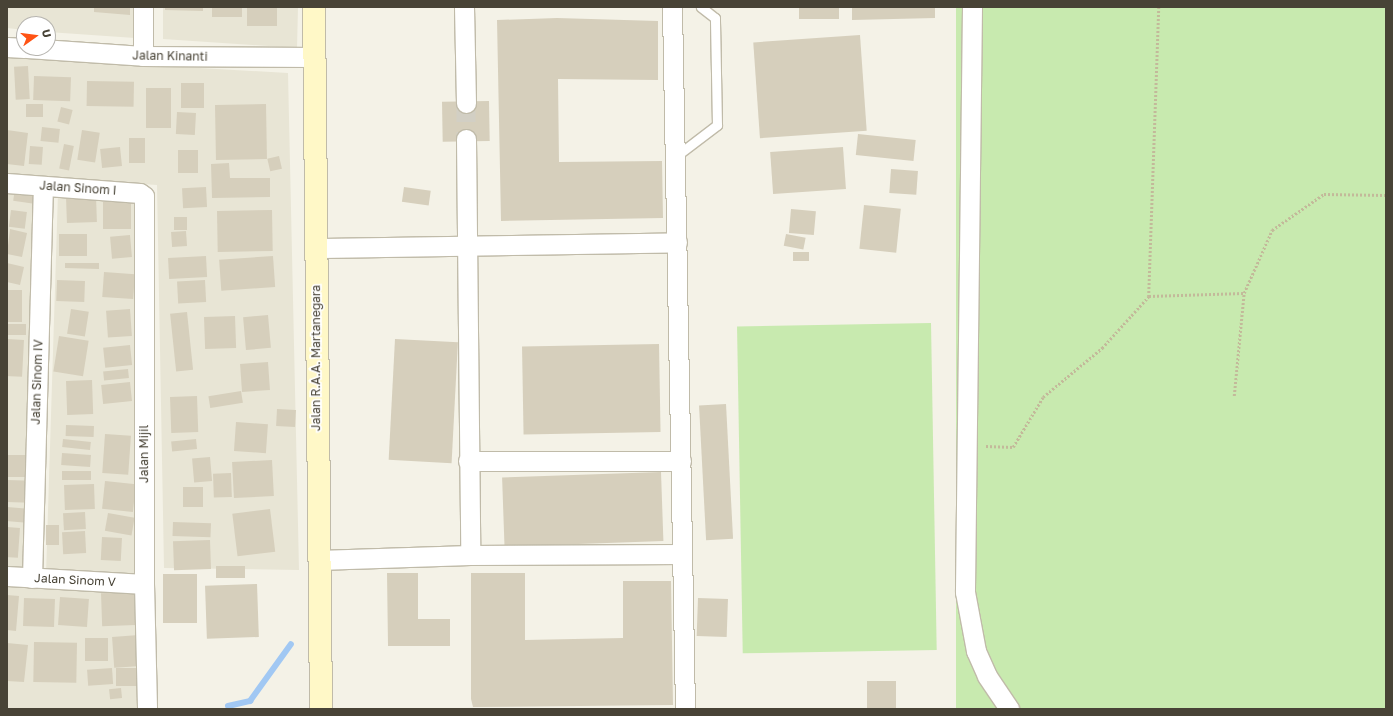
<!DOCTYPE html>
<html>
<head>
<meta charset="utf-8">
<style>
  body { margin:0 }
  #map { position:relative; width:1393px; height:716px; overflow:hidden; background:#f4f2e7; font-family:"Golos Text",sans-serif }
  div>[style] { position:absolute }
  .residential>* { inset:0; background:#e8e5d5; transform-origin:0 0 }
  .green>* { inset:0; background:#c8eaaf; transform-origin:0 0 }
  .stream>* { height:6px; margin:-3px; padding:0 3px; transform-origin:3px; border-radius:3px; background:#a1c8f3 }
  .building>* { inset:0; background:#d6cfbc; transform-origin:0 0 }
  .street-tunnel>* { height:19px; margin-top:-9.5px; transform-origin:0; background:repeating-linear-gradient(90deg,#d2cfc4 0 19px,transparent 0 29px) }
  .path>* { height:2.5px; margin-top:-1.25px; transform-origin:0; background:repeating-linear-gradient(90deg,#c3b99a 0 2px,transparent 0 4px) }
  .roads { filter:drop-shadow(1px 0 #c0bba9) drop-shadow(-1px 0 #c0bba9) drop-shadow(0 1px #c0bba9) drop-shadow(0 -1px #c0bba9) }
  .lane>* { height:9px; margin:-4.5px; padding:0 4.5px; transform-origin:4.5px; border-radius:4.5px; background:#fff }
  .street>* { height:19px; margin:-9.5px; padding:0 9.5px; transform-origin:9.5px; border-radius:9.5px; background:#fff }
  .secondary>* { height:22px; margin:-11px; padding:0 11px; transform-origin:11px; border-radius:11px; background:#fff8c7 }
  span { translate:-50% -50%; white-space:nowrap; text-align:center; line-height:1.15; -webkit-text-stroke:3.5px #fff; paint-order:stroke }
  .street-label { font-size:12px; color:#484336 }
  .frame { position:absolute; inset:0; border:8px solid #484336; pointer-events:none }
  .north { position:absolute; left:16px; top:16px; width:40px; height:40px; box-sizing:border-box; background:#fff; border:1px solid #b6b4af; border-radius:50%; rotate:76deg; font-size:11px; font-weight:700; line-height:16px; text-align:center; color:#484336 }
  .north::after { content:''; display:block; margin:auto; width:14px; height:18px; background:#ff5314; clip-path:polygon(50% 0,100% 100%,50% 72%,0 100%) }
</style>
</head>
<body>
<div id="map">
  <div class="residential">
    <i style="clip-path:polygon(7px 7px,138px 7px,135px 38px,48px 32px,48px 24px,24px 24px,24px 30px,7px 28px)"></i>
    <i style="clip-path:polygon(163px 7px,298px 7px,297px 48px,163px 39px)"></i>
    <i style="clip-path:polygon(7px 57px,288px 73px,299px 570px,164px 568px,157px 185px,7px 175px)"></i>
    <i style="clip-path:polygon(7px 188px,45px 192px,36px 572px,7px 571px)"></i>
    <i style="clip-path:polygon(58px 193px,146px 199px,148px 578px,46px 574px)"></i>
    <i style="left:7px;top:583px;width:143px;height:125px;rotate:3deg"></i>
  </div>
  <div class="green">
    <i style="left:956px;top:7px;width:430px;height:702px"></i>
    <i style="left:931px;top:323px;width:327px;height:194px;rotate:89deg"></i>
  </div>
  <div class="stream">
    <i style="left:228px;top:706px;width:23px;rotate:-13deg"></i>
    <i style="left:250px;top:701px;width:70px;rotate:-54.3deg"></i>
  </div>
  <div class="building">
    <i style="clip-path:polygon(94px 7px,130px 7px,130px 15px,94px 12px)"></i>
    <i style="clip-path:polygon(165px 7px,203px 7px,203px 11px,165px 10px)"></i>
    <i style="left:212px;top:7px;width:30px;height:10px"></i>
    <i style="left:247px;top:7px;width:30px;height:19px"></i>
    <i style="left:799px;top:7px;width:40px;height:12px"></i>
    <i style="clip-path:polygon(852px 7px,935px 7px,935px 18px,852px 20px)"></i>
    <i style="clip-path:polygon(557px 18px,658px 21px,658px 80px,558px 79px,559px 162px,662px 161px,663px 218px,501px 221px,497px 20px)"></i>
    <i style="left:860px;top:35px;width:96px;height:107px;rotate:86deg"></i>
    <i style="left:28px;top:66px;width:33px;height:14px;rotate:87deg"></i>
    <i style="left:34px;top:76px;width:37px;height:24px;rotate:2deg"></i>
    <i style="left:87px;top:81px;width:47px;height:25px;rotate:1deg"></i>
    <i style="left:181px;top:83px;width:23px;height:25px"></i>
    <i style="left:146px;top:88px;width:25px;height:40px"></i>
    <i style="left:489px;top:101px;width:40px;height:47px;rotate:89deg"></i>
    <i style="left:26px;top:104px;width:17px;height:13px"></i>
    <i style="left:266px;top:104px;width:55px;height:51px;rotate:89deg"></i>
    <i style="left:61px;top:107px;width:12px;height:15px;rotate:14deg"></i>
    <i style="left:177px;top:112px;width:19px;height:22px;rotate:3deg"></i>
    <i style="left:42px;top:127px;width:18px;height:14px;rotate:6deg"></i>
    <i style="clip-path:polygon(7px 130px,28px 133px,24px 166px,7px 164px)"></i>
    <i style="left:82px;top:130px;width:18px;height:30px;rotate:9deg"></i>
    <i style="left:858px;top:134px;width:58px;height:21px;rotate:6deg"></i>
    <i style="left:129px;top:138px;width:16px;height:25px"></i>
    <i style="left:64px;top:144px;width:10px;height:25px;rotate:11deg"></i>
    <i style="left:30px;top:146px;width:13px;height:18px;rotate:4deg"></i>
    <i style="left:120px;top:147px;width:19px;height:20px;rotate:84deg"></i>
    <i style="left:843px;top:147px;width:42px;height:73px;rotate:86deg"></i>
    <i style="left:178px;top:150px;width:20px;height:23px"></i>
    <i style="left:279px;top:156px;width:13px;height:12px;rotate:77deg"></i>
    <i style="clip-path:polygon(229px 163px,230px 178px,270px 178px,270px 197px,212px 198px,211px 164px)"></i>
    <i style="left:891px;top:169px;width:27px;height:24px;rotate:4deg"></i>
    <i style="left:206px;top:187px;width:20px;height:24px;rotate:87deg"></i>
    <i style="left:404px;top:187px;width:27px;height:15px;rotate:8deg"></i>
    <i style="left:15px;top:188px;width:21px;height:13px;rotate:8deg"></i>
    <i style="left:96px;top:196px;width:26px;height:30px;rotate:88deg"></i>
    <i style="left:131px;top:202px;width:27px;height:28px;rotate:90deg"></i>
    <i style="left:864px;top:205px;width:37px;height:44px;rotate:6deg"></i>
    <i style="left:791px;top:209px;width:25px;height:24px;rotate:5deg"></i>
    <i style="left:11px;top:210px;width:16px;height:17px;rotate:7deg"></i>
    <i style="left:272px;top:210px;width:41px;height:55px;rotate:89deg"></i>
    <i style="left:174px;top:217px;width:13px;height:13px"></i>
    <i style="clip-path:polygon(10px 229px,27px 233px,22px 257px,7px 254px)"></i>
    <i style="left:186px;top:231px;width:15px;height:15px;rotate:86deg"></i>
    <i style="left:59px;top:234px;width:28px;height:22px"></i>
    <i style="left:786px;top:234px;width:20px;height:12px;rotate:11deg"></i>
    <i style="left:130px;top:235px;width:22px;height:20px;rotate:85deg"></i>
    <i style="left:793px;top:252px;width:16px;height:9px"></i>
    <i style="left:206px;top:256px;width:21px;height:38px;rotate:87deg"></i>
    <i style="left:273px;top:256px;width:31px;height:54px;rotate:86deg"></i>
    <i style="clip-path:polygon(7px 263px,24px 267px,20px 285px,7px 282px)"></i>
    <i style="clip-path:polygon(65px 263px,99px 263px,99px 269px,65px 268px)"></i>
    <i style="left:104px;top:272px;width:31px;height:25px;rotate:4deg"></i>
    <i style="left:57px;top:280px;width:28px;height:21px;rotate:2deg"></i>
    <i style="left:205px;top:280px;width:22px;height:28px;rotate:87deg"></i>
    <i style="left:7px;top:290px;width:15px;height:32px"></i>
    <i style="left:71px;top:309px;width:18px;height:25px;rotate:9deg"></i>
    <i style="left:130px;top:309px;width:27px;height:24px;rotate:86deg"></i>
    <i style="left:187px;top:312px;width:58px;height:17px;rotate:84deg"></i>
    <i style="left:268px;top:315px;width:33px;height:25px;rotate:85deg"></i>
    <i style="left:235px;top:316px;width:32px;height:31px;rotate:88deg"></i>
    <i style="left:26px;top:324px;width:11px;height:19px;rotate:90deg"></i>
    <i style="left:59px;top:336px;width:30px;height:36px;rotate:9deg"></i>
    <i style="left:7px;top:339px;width:17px;height:37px;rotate:3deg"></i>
    <i style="left:395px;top:339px;width:63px;height:121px;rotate:3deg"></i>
    <i style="left:659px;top:344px;width:88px;height:137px;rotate:89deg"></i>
    <i style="left:130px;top:345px;width:20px;height:27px;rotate:84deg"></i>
    <i style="left:268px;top:362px;width:28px;height:28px;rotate:86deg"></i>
    <i style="left:128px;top:369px;width:9px;height:25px;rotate:84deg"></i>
    <i style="left:92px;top:380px;width:34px;height:26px;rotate:88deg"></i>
    <i style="left:130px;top:382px;width:19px;height:29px;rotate:84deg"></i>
    <i style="left:241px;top:391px;width:12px;height:33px;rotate:81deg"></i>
    <i style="left:197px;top:396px;width:36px;height:27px;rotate:88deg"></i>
    <i style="left:726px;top:404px;width:135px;height:27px;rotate:87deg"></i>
    <i style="left:277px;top:409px;width:19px;height:17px;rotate:3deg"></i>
    <i style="left:236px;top:422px;width:32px;height:29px;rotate:4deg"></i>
    <i style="left:66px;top:425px;width:28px;height:11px;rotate:2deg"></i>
    <i style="left:105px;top:434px;width:26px;height:39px;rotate:4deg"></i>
    <i style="left:63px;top:439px;width:28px;height:8px;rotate:6deg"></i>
    <i style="left:196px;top:439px;width:10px;height:25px;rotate:84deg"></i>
    <i style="left:62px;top:453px;width:29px;height:12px;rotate:4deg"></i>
    <i style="left:7px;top:455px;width:24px;height:22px"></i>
    <i style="left:210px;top:457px;width:24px;height:18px;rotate:85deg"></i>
    <i style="left:272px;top:460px;width:36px;height:40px;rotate:87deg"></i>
    <i style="left:91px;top:471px;width:9px;height:29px;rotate:90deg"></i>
    <i style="left:661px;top:472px;width:69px;height:159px;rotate:88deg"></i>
    <i style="left:231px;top:473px;width:24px;height:18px;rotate:88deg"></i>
    <i style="left:7px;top:480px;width:25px;height:22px;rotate:2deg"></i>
    <i style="left:105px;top:481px;width:31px;height:28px;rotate:6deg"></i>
    <i style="left:94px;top:484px;width:25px;height:30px;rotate:88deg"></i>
    <i style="left:183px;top:487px;width:20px;height:20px"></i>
    <i style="left:7px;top:507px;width:21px;height:14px;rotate:5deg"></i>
    <i style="left:270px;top:509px;width:43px;height:38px;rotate:83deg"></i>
    <i style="left:85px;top:512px;width:17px;height:22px;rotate:87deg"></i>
    <i style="left:108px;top:513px;width:27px;height:18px;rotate:10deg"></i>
    <i style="left:173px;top:522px;width:38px;height:14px;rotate:2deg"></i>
    <i style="left:46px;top:525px;width:13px;height:20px"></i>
    <i style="left:7px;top:527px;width:13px;height:30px;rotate:4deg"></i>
    <i style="left:85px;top:531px;width:22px;height:23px;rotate:87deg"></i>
    <i style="left:102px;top:537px;width:20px;height:23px;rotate:3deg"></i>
    <i style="left:210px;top:540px;width:29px;height:37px;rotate:88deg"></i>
    <i style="left:245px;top:566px;width:12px;height:29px;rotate:90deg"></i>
    <i style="clip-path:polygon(387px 573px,418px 573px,418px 619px,450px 619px,450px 646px,388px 646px)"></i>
    <i style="clip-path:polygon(471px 573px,525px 573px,525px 640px,623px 638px,623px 581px,671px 581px,673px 705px,473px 707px,471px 699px)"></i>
    <i style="left:163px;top:574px;width:34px;height:49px"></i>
    <i style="left:257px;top:584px;width:53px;height:52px;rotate:88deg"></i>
    <i style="left:134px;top:592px;width:33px;height:33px;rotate:88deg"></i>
    <i style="clip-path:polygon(7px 595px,19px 596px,16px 631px,7px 630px)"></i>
    <i style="left:60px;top:597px;width:29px;height:28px;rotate:4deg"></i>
    <i style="left:24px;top:598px;width:31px;height:28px;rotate:2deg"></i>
    <i style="left:698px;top:598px;width:30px;height:38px;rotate:2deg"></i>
    <i style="left:139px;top:635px;width:31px;height:27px;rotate:86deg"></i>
    <i style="left:85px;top:638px;width:23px;height:23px"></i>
    <i style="left:34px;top:642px;width:43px;height:40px;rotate:1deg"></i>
    <i style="clip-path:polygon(7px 643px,28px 645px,24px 682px,7px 681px)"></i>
    <i style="left:112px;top:668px;width:16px;height:25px;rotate:86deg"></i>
    <i style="left:116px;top:668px;width:26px;height:18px"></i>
    <i style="left:867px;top:681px;width:29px;height:28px"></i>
    <i style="left:121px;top:688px;width:10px;height:12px;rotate:84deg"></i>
  </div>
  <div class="street-tunnel">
    <i style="left:466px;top:103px;width:36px;rotate:90deg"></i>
  </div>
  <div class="path">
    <i style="left:1159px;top:7px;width:289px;rotate:92deg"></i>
    <i style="left:1149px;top:296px;width:95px;rotate:-1.8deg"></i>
    <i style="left:1234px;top:396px;width:103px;rotate:-84.5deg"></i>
    <i style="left:1244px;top:293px;width:69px;rotate:-66deg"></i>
    <i style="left:1272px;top:230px;width:63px;rotate:-34.7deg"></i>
    <i style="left:1324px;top:194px;width:62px;rotate:0.9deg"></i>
    <i style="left:986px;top:446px;width:27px;rotate:2deg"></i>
    <i style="left:1013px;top:447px;width:58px;rotate:-59deg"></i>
    <i style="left:1043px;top:397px;width:77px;rotate:-39.7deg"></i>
    <i style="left:1102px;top:348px;width:70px;rotate:-47.9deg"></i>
  </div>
  <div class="roads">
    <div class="lane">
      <i style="left:675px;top:157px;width:53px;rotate:-37.3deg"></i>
      <i style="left:717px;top:125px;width:107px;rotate:-91.1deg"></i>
      <i style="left:715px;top:18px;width:18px;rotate:-142deg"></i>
    </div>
    <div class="street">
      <i style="left:464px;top:7px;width:96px;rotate:88.8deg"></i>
      <i style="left:672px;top:7px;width:702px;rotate:88.94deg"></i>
      <i style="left:972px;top:7px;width:585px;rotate:90.69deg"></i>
      <i style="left:965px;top:592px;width:60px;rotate:79.4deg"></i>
      <i style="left:976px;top:651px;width:27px;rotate:66deg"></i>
      <i style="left:987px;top:676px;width:40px;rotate:56deg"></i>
      <i style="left:7px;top:47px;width:17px;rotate:3deg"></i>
      <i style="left:27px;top:48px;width:116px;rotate:3.9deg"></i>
      <i style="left:143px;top:56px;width:170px;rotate:0.3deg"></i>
      <i style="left:143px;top:56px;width:49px;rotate:-90deg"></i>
      <i style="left:466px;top:139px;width:416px;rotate:89.4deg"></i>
      <i style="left:7px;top:183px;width:133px;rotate:4.3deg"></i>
      <i style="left:140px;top:193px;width:5px;rotate:37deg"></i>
      <i style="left:144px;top:196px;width:388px;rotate:90deg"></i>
      <i style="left:144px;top:584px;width:125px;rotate:88.6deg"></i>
      <i style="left:315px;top:248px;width:362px;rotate:-0.9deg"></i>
      <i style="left:468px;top:461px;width:213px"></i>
      <i style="left:318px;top:560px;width:152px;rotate:-1.9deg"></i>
      <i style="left:470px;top:555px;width:212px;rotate:-0.3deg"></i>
      <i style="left:7px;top:576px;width:137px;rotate:3.3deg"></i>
      <i style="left:32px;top:578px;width:392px;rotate:-88.4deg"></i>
    </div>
    <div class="secondary">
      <i style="left:314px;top:7px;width:702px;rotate:89.43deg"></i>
    </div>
  </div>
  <div class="street-label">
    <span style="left:170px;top:56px;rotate:1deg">Jalan Kinanti</span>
    <span style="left:78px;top:188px;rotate:4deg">Jalan Sinom I</span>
    <span style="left:316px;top:358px;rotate:-90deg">Jalan R.A.A. Martanegara</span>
    <span style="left:37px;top:382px;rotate:-88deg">Jalan Sinom IV</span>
    <span style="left:144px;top:454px;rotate:-90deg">Jalan Mijil</span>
    <span style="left:75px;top:580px;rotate:3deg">Jalan Sinom V</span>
  </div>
  <div class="frame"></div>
  <div class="north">U</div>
</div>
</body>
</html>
